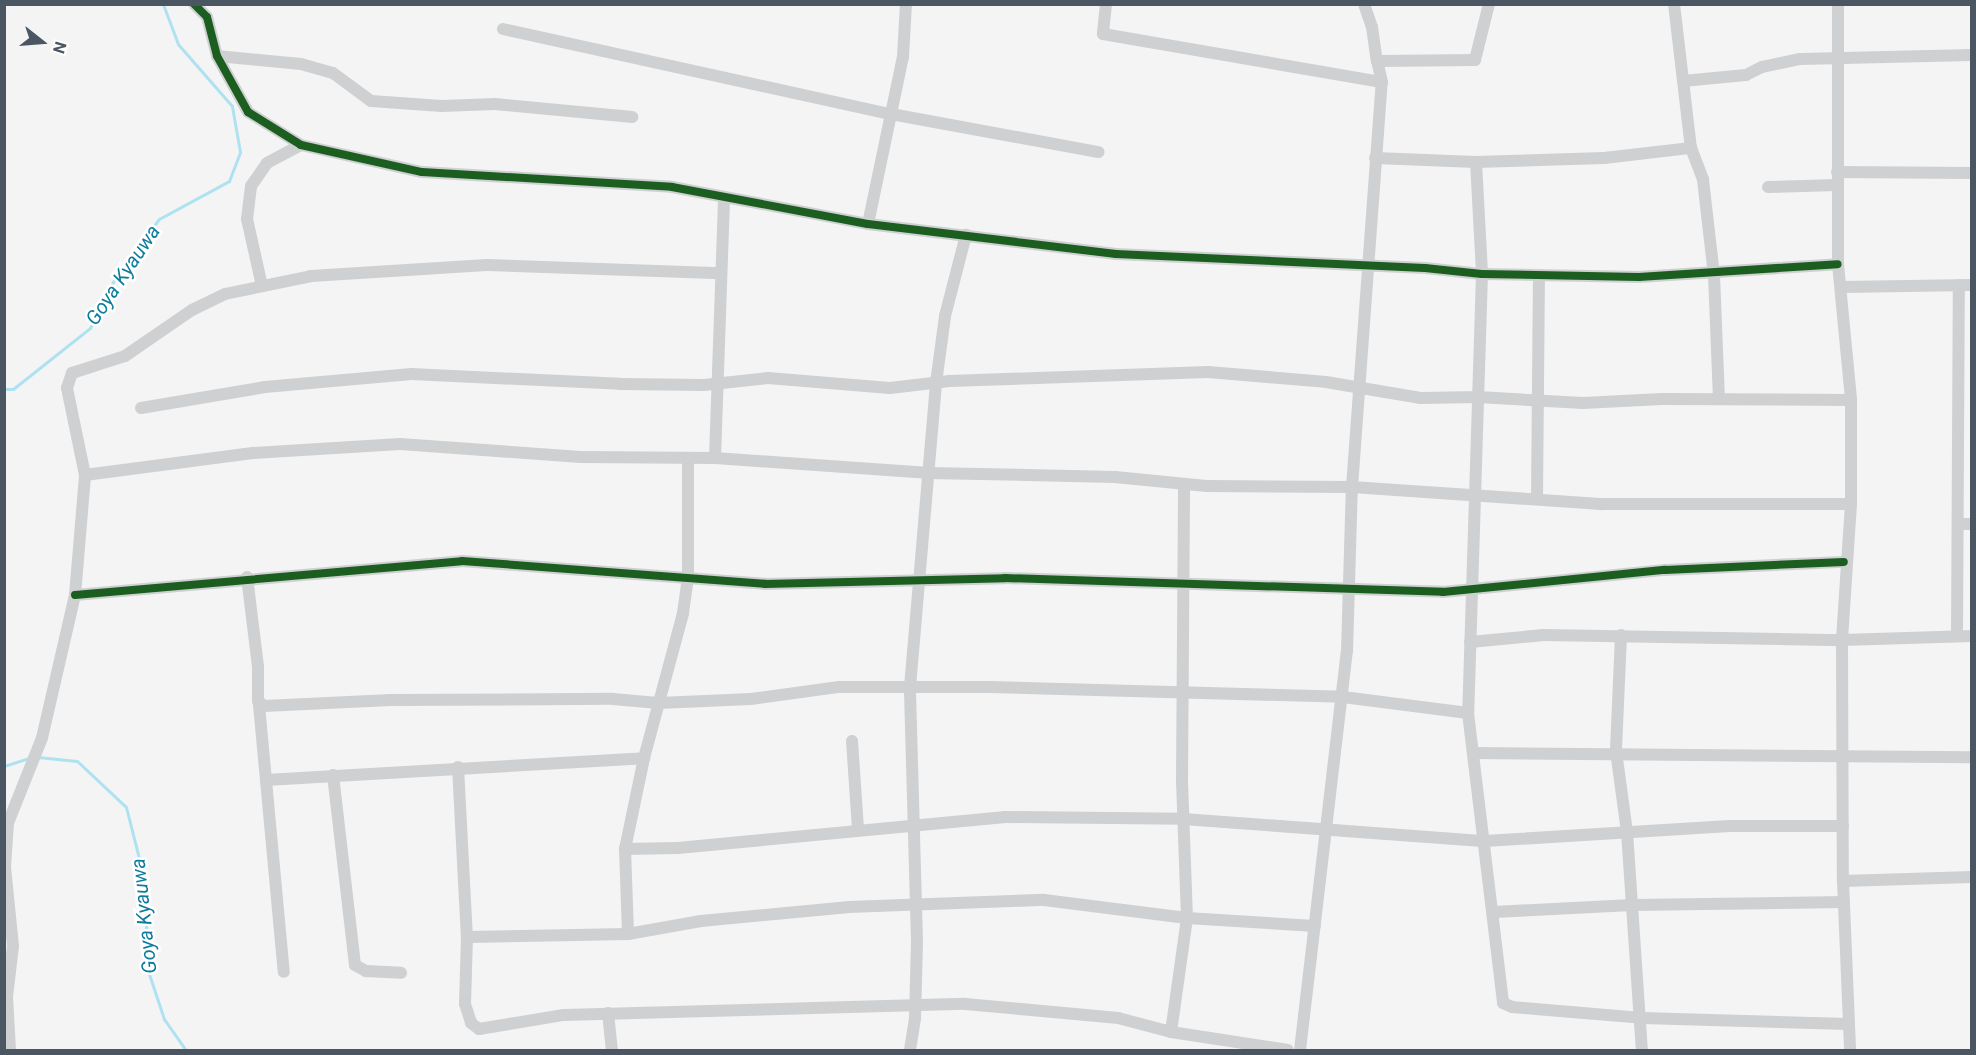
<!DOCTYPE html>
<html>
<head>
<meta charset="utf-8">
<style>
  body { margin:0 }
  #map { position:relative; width:1976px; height:1055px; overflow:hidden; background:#f4f4f4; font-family:Roboto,sans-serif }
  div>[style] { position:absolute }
  .stream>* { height:3px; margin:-1.5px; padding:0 1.5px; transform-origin:1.5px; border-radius:1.5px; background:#aee2f0 }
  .minor>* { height:12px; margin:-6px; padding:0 6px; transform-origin:6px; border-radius:6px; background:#ced0d2 }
  .cycleway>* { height:8px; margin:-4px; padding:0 4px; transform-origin:4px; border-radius:4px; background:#1b5e20 }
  span { translate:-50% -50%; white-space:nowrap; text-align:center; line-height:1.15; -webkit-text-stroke:5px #fff; paint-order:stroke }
  .water-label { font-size:20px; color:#0c7c9b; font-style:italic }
  .frame { position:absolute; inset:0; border:6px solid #4a5661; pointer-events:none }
  .north { position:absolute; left:12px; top:12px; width:60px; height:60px; -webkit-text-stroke:4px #fff; paint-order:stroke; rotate:107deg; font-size:16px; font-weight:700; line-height:24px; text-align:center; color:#4a5661 }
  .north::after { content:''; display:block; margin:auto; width:21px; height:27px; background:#4a5661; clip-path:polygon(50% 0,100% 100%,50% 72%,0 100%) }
</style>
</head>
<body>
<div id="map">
  <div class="stream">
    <i style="left:4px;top:389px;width:9px"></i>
    <i style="left:13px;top:389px;width:98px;rotate:-38.4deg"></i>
    <i style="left:90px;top:328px;width:51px;rotate:-63.4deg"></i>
    <i style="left:113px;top:282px;width:78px;rotate:-53.9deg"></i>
    <i style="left:159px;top:219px;width:80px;rotate:-28.5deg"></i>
    <i style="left:229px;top:181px;width:31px;rotate:-69deg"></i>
    <i style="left:240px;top:152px;width:47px;rotate:-99.9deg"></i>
    <i style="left:232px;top:106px;width:82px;rotate:-131.1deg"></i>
    <i style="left:178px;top:44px;width:43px;rotate:-110.6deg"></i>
    <i style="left:38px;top:757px;width:39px;rotate:6deg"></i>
    <i style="left:77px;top:761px;width:67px;rotate:43.2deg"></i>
    <i style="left:126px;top:807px;width:73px;rotate:75.8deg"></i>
    <i style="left:144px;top:878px;width:93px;rotate:87.5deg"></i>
    <i style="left:148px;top:971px;width:51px;rotate:71.6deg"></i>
    <i style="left:164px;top:1019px;width:38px;rotate:55deg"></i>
    <i style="left:4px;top:766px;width:28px;rotate:-18deg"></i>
  </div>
  <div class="minor">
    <i style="left:194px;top:4px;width:18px;rotate:45deg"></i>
    <i style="left:207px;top:17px;width:40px;rotate:75.6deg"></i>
    <i style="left:217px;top:56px;width:64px;rotate:61deg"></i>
    <i style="left:248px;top:112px;width:62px;rotate:31.9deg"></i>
    <i style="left:301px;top:145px;width:124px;rotate:12.6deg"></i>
    <i style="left:422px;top:172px;width:250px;rotate:3.4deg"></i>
    <i style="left:672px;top:187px;width:199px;rotate:10.7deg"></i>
    <i style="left:868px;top:224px;width:250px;rotate:6.9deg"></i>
    <i style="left:1116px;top:254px;width:309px;rotate:2.6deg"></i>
    <i style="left:1425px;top:268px;width:57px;rotate:6deg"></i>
    <i style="left:1482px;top:274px;width:157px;rotate:1.1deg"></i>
    <i style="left:1639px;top:277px;width:199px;rotate:-3.7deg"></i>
    <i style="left:1106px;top:4px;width:30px;rotate:96deg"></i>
    <i style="left:1103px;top:34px;width:283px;rotate:9.8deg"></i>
    <i style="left:1364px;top:4px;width:24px;rotate:71deg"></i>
    <i style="left:1372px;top:27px;width:34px;rotate:82deg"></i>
    <i style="left:1674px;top:4px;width:145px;rotate:83.3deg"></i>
    <i style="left:1691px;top:148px;width:34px;rotate:69deg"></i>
    <i style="left:1703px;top:180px;width:96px;rotate:83.4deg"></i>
    <i style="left:1714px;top:275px;width:124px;rotate:87.7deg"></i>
    <i style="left:1838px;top:4px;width:260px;rotate:90deg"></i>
    <i style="left:1838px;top:264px;width:137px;rotate:84.5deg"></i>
    <i style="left:1851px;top:400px;width:104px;rotate:90deg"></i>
    <i style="left:1851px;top:504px;width:136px;rotate:93.8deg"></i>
    <i style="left:1842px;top:640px;width:241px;rotate:89.8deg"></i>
    <i style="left:1843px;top:881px;width:169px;rotate:87.6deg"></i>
    <i style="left:503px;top:29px;width:397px;rotate:12.4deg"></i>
    <i style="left:891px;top:114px;width:211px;rotate:10.4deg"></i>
    <i style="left:217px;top:56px;width:84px;rotate:5.4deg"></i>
    <i style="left:301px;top:64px;width:33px;rotate:16deg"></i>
    <i style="left:333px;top:73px;width:47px;rotate:36.4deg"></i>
    <i style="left:371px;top:101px;width:71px;rotate:4deg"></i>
    <i style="left:442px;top:106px;width:53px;rotate:-2.2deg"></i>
    <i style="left:495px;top:104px;width:138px;rotate:5.4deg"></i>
    <i style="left:1683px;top:81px;width:63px;rotate:-5.4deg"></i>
    <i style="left:1746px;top:75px;width:18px;rotate:-27deg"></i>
    <i style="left:1762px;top:67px;width:39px;rotate:-12deg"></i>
    <i style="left:1800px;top:59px;width:172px;rotate:-1.3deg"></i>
    <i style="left:1375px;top:158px;width:101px;rotate:2.3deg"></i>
    <i style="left:1476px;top:162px;width:128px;rotate:-1.8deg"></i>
    <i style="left:1604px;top:158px;width:88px;rotate:-6.6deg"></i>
    <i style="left:1476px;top:162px;width:112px;rotate:86.9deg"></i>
    <i style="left:1482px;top:274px;width:439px;rotate:91.8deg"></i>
    <i style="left:1468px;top:713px;width:292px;rotate:83.1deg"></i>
    <i style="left:1503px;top:1003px;width:10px;rotate:24deg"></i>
    <i style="left:1512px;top:1007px;width:130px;rotate:4.8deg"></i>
    <i style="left:1642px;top:1018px;width:206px;rotate:1.7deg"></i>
    <i style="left:1837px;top:172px;width:135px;rotate:0.4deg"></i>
    <i style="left:1768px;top:187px;width:69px;rotate:-1.7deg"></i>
    <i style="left:868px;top:224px;width:171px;rotate:-78.2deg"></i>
    <i style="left:903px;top:57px;width:53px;rotate:-86.8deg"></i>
    <i style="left:262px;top:286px;width:69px;rotate:-102.6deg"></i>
    <i style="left:247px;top:219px;width:33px;rotate:-83deg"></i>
    <i style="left:251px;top:186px;width:28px;rotate:-55deg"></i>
    <i style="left:267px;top:163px;width:38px;rotate:-28deg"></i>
    <i style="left:1842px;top:287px;width:130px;rotate:-0.9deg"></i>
    <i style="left:141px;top:408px;width:126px;rotate:-9.6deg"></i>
    <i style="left:265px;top:387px;width:147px;rotate:-5.1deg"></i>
    <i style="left:411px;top:374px;width:209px;rotate:2.7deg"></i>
    <i style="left:620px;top:384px;width:84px;rotate:0.7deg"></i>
    <i style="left:704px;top:385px;width:64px;rotate:-6.2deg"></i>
    <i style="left:768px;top:378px;width:122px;rotate:4.7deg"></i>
    <i style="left:890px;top:388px;width:60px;rotate:-6.7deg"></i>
    <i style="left:950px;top:381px;width:258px;rotate:-2deg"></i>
    <i style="left:1208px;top:372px;width:118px;rotate:4.8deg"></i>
    <i style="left:1326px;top:382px;width:96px;rotate:9.6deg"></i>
    <i style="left:1421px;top:398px;width:57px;rotate:-1deg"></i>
    <i style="left:1478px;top:397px;width:105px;rotate:3.3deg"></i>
    <i style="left:1583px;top:403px;width:79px;rotate:-2.9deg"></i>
    <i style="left:1662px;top:399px;width:189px;rotate:0.3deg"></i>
    <i style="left:715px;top:458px;width:260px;rotate:-88deg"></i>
    <i style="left:85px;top:475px;width:169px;rotate:-7.5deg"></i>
    <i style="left:253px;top:453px;width:147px;rotate:-3.5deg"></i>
    <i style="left:400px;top:444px;width:181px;rotate:4.1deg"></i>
    <i style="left:581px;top:457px;width:134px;rotate:0.4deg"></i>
    <i style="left:715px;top:458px;width:215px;rotate:4deg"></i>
    <i style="left:929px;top:473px;width:186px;rotate:1.2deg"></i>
    <i style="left:1115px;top:477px;width:92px;rotate:5.6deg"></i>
    <i style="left:1207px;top:486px;width:145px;rotate:0.4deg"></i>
    <i style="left:1352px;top:487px;width:252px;rotate:3.9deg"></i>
    <i style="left:1603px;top:504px;width:248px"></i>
    <i style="left:1537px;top:499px;width:224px;rotate:-89.5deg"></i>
    <i style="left:1959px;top:524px;width:13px"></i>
    <i style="left:247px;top:577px;width:90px;rotate:83deg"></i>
    <i style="left:258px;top:666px;width:35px;rotate:90deg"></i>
    <i style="left:258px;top:701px;width:8px;rotate:40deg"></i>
    <i style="left:264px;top:706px;width:127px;rotate:-2.7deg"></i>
    <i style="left:391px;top:700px;width:222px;rotate:-0.3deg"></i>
    <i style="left:613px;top:699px;width:45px;rotate:5.1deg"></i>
    <i style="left:658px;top:703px;width:93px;rotate:-2.5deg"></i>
    <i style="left:751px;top:699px;width:89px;rotate:-7.8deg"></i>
    <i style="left:839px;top:687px;width:151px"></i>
    <i style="left:990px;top:687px;width:353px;rotate:1.6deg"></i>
    <i style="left:1343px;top:697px;width:126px;rotate:7.3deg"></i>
    <i style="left:75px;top:595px;width:388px;rotate:-5deg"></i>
    <i style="left:462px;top:561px;width:304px;rotate:4.3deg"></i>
    <i style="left:765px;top:584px;width:240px;rotate:-1.4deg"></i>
    <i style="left:1005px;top:578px;width:438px;rotate:1.8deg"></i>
    <i style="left:1443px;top:592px;width:223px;rotate:-5.7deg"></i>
    <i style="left:1665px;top:570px;width:179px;rotate:-2.6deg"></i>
    <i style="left:1621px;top:635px;width:116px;rotate:92.5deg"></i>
    <i style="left:1616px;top:751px;width:82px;rotate:82.3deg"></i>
    <i style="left:1627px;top:832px;width:219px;rotate:86.1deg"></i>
    <i style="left:1957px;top:636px;width:351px;rotate:-89.7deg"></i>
    <i style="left:1470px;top:642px;width:74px;rotate:-5.4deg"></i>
    <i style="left:1544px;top:635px;width:298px;rotate:1deg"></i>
    <i style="left:1842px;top:640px;width:130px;rotate:-1.8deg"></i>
    <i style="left:259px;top:705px;width:268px;rotate:84.7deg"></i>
    <i style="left:852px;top:741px;width:87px;rotate:86.1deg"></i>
    <i style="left:1473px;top:753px;width:499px;rotate:0.5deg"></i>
    <i style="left:458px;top:767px;width:170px;rotate:87deg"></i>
    <i style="left:467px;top:937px;width:67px;rotate:91.7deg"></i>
    <i style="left:465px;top:1004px;width:20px;rotate:72deg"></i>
    <i style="left:471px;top:1023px;width:10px;rotate:37deg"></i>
    <i style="left:479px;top:1029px;width:86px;rotate:-9.4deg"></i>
    <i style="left:564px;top:1015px;width:401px;rotate:-1.6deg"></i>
    <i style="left:965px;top:1004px;width:154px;rotate:5.2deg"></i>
    <i style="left:1118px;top:1018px;width:55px;rotate:14.8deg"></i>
    <i style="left:1171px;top:1032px;width:118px;rotate:8.7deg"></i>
    <i style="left:333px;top:775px;width:191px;rotate:83.4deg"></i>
    <i style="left:355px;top:965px;width:13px;rotate:29deg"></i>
    <i style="left:366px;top:971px;width:35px;rotate:3deg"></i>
    <i style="left:266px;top:780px;width:379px;rotate:-3.3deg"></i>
    <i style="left:625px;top:849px;width:53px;rotate:-1.1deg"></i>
    <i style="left:678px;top:848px;width:329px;rotate:-5.4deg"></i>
    <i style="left:1006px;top:817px;width:177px;rotate:0.6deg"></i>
    <i style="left:1183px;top:819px;width:303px;rotate:4.2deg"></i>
    <i style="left:1485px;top:841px;width:245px;rotate:-3.5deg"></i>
    <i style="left:1730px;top:826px;width:113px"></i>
    <i style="left:1843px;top:881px;width:129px;rotate:-1.8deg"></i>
    <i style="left:1494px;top:912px;width:138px;rotate:-2.9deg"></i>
    <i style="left:1632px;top:905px;width:212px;rotate:-0.8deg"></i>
    <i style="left:628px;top:934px;width:85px;rotate:-92deg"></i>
    <i style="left:625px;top:849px;width:93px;rotate:-78.2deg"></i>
    <i style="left:644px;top:758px;width:150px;rotate:-74.9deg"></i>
    <i style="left:683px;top:613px;width:37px;rotate:-82deg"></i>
    <i style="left:688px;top:576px;width:118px;rotate:-90deg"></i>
    <i style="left:467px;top:937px;width:161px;rotate:-1.1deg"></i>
    <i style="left:628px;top:934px;width:74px;rotate:-10.1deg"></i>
    <i style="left:701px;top:921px;width:149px;rotate:-5.4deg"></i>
    <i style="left:849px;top:907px;width:195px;rotate:-2.1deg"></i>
    <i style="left:1044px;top:900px;width:144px;rotate:7.2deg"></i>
    <i style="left:1187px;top:918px;width:128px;rotate:3.6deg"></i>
    <i style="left:608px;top:1013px;width:37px;rotate:84deg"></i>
    <i style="left:1171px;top:1032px;width:115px;rotate:-82deg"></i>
    <i style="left:1187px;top:918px;width:138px;rotate:-92.1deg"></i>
    <i style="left:1182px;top:780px;width:296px;rotate:-89.6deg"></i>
    <i style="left:10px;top:1050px;width:53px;rotate:-93.2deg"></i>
    <i style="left:7px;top:997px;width:51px;rotate:-83.3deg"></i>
    <i style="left:13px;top:946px;width:79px;rotate:-95.8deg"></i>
    <i style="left:5px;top:867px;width:44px;rotate:-86.1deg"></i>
    <i style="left:8px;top:823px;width:92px;rotate:-68.2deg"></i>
    <i style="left:42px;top:738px;width:147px;rotate:-77deg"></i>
    <i style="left:75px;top:595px;width:120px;rotate:-85.2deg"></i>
    <i style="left:85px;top:475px;width:89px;rotate:-101.7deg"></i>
    <i style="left:67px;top:388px;width:16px;rotate:-72deg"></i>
    <i style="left:72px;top:373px;width:56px;rotate:-17.8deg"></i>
    <i style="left:125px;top:356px;width:81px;rotate:-34.5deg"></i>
    <i style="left:192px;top:310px;width:37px;rotate:-26deg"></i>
    <i style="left:225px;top:294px;width:88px;rotate:-11.8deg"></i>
    <i style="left:311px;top:276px;width:176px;rotate:-3.6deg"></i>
    <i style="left:487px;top:265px;width:234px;rotate:2deg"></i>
    <i style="left:910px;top:1050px;width:32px;rotate:-81deg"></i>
    <i style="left:915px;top:1018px;width:76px;rotate:-88.5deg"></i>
    <i style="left:917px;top:942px;width:255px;rotate:-91.6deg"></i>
    <i style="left:910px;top:687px;width:305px;rotate:-85.1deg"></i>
    <i style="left:936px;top:383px;width:68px;rotate:-82.3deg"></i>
    <i style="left:945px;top:316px;width:84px;rotate:-75.5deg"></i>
    <i style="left:1300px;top:1050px;width:402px;rotate:-83.3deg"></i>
    <i style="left:1347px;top:651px;width:164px;rotate:-88.3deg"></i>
    <i style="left:1352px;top:487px;width:406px;rotate:-85.8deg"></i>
    <i style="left:1382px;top:82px;width:22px;rotate:-103deg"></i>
    <i style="left:1377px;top:61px;width:98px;rotate:-0.6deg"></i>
    <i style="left:1475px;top:60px;width:58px;rotate:-76deg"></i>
  </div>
  <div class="cycleway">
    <i style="left:194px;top:4px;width:18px;rotate:45deg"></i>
    <i style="left:207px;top:17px;width:40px;rotate:75.6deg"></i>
    <i style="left:217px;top:56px;width:64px;rotate:61deg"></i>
    <i style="left:248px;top:112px;width:62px;rotate:31.9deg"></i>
    <i style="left:301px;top:145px;width:124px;rotate:12.6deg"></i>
    <i style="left:422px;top:172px;width:250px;rotate:3.4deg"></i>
    <i style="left:672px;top:187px;width:199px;rotate:10.7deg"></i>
    <i style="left:868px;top:224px;width:250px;rotate:6.9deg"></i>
    <i style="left:1116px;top:254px;width:309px;rotate:2.6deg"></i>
    <i style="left:1425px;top:268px;width:57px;rotate:6deg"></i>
    <i style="left:1482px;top:274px;width:157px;rotate:1.1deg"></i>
    <i style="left:1639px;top:277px;width:199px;rotate:-3.7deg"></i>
    <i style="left:75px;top:595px;width:388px;rotate:-5deg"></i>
    <i style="left:462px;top:561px;width:304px;rotate:4.3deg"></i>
    <i style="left:765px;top:584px;width:240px;rotate:-1.4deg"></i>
    <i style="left:1005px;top:578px;width:438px;rotate:1.8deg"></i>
    <i style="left:1443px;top:592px;width:223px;rotate:-5.7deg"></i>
    <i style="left:1665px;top:570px;width:179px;rotate:-2.6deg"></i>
  </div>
  <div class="water-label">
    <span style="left:123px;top:275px;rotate:-56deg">Goya Kyauwa</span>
    <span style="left:144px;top:916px;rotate:-96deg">Goya Kyauwa</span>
  </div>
  <div class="frame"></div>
  <div class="north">N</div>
</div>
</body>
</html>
